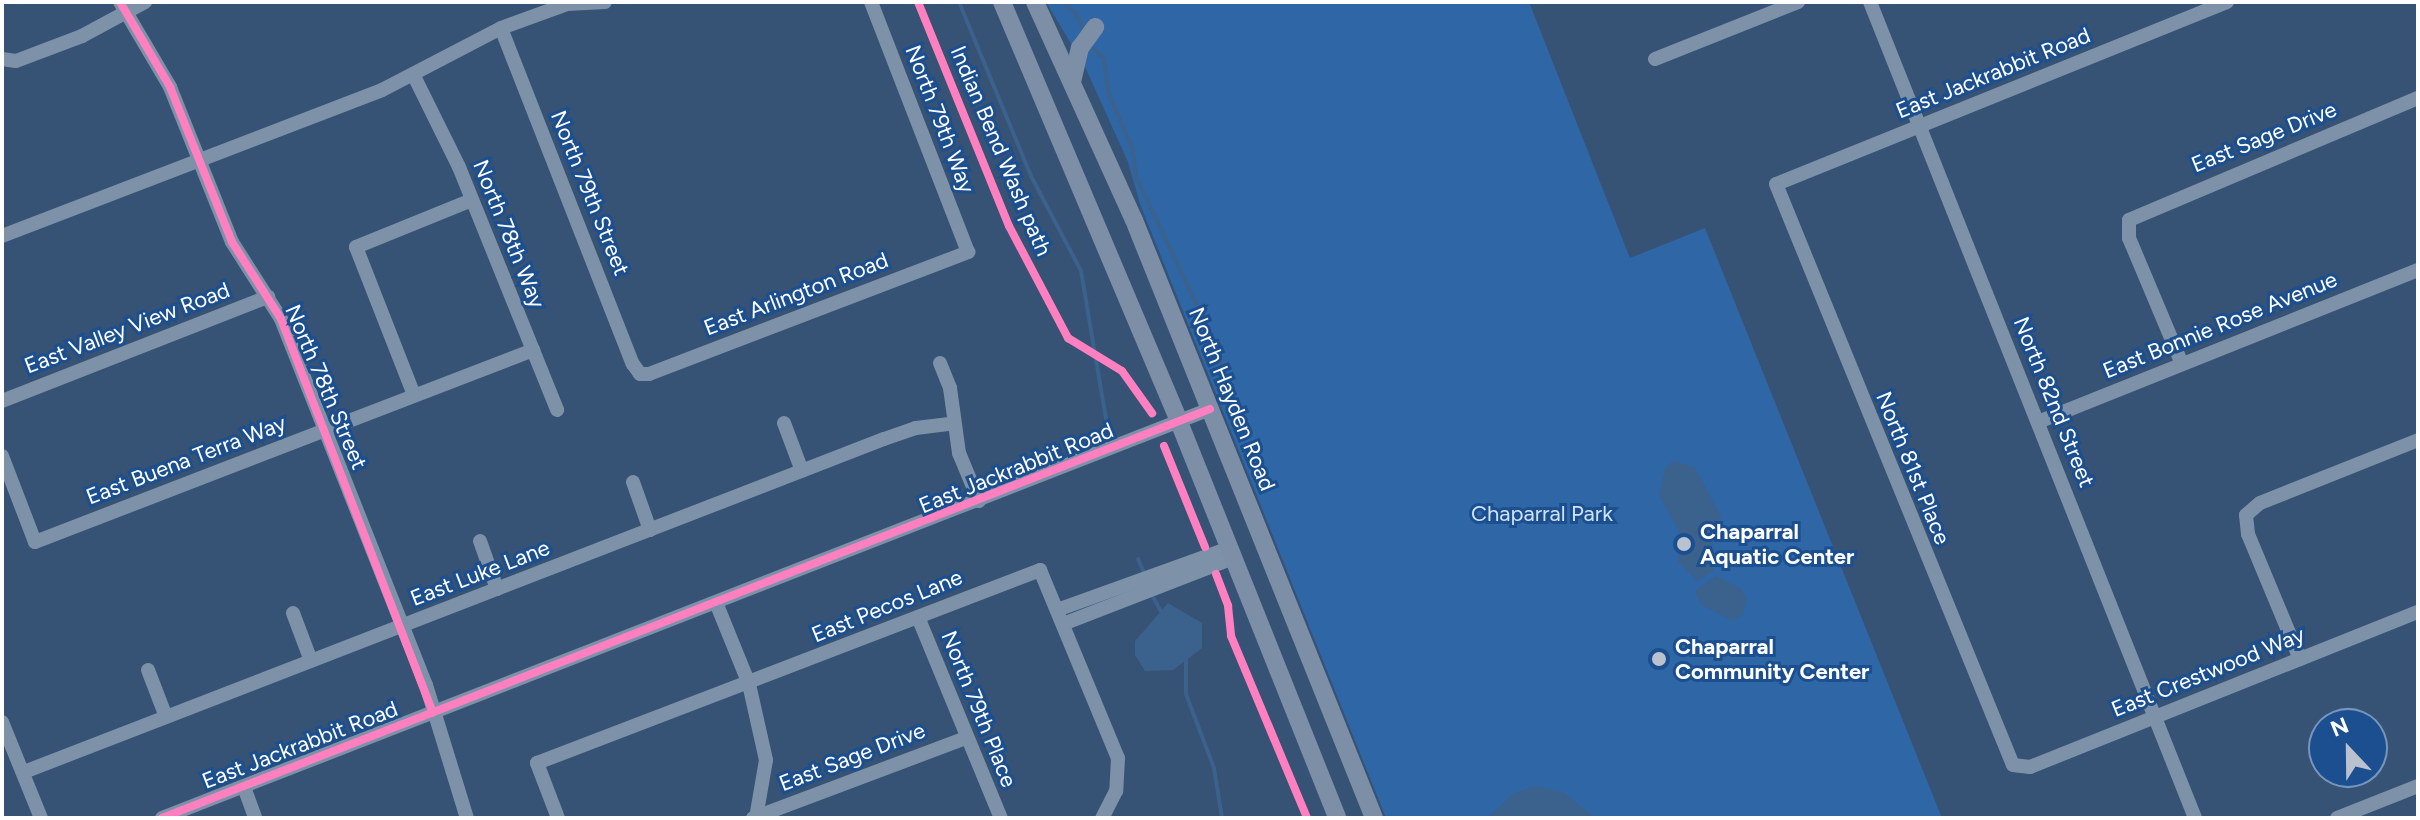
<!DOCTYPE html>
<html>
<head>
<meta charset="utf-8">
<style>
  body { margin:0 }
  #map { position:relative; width:2420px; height:820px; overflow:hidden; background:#365274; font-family:Figtree,sans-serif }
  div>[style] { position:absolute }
  .green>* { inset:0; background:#2f66a5 }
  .water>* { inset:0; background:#3b618d }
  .stream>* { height:4px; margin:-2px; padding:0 2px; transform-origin:2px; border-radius:2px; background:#3b618d }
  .minor>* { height:14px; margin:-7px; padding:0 7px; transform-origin:7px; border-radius:7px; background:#7d92a8 }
  .major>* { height:18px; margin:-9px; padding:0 9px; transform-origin:9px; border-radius:9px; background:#7d8ea7 }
  .cycleway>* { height:8px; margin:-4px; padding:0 4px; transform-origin:4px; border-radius:4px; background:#ff80c0 }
  .dots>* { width:22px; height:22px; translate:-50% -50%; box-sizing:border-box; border:4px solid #1b4f8f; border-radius:50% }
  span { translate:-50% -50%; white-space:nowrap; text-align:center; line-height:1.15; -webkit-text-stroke:6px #1b4f8f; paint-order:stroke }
  .street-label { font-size:22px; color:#fff }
  .park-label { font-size:22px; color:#cfe3fa }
  .poi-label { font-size:22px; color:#fff; font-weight:700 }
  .left { translate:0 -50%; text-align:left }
  .frame { position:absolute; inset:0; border:4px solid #fff; pointer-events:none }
  .north { position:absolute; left:2308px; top:708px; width:80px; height:80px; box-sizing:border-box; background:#1b4f8f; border:2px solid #7695bc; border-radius:50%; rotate:338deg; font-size:22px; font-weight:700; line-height:32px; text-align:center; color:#fff }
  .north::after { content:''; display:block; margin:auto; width:28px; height:36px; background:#b9c2ce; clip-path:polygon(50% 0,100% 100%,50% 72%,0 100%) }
</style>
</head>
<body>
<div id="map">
  <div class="green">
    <i style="clip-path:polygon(1046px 2px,1529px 2px,1630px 258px,1705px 228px,1942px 818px,1386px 818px,1140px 204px,1128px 162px,1085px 67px)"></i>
  </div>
  <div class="water">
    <i style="clip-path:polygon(1674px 461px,1695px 468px,1721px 516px,1711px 549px,1713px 571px,1697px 581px,1678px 561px,1681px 535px,1659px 495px,1666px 467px)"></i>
    <i style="clip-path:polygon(1716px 576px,1739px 588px,1747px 598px,1743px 615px,1732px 621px,1701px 604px,1695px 591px)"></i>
    <i style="clip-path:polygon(1168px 603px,1202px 623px,1202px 648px,1173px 670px,1145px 671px,1135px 655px,1135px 641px)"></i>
    <i style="clip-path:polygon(1534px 786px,1563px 792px,1595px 818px,1487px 818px,1513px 794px)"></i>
  </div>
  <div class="stream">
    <i style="left:959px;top:2px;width:188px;rotate:67.5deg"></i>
    <i style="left:1031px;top:176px;width:107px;rotate:62.2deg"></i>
    <i style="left:1081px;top:271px;width:156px;rotate:80.4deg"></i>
    <i style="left:1062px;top:2px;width:18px;rotate:38deg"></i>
    <i style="left:1076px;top:13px;width:20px;rotate:66deg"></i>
    <i style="left:1090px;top:47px;width:18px;rotate:38deg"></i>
    <i style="left:1104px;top:58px;width:34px;rotate:83deg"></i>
    <i style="left:1108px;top:92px;width:61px;rotate:66.8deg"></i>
    <i style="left:1132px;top:148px;width:29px;rotate:82deg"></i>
    <i style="left:1136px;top:177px;width:182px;rotate:64.6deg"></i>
    <i style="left:1214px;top:341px;width:43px;rotate:71.1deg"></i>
    <i style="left:1138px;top:559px;width:17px;rotate:66deg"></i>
    <i style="left:1152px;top:595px;width:23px;rotate:61deg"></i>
    <i style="left:1186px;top:658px;width:36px;rotate:90deg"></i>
    <i style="left:1186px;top:694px;width:79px;rotate:69.3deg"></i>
    <i style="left:1214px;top:768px;width:51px;rotate:80.9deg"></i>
  </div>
  <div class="minor">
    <i style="left:120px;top:2px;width:99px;rotate:59.5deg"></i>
    <i style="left:170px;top:87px;width:167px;rotate:68.2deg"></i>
    <i style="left:232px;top:242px;width:91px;rotate:57.5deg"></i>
    <i style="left:281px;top:319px;width:394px;rotate:68.4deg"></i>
    <i style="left:426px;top:685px;width:139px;rotate:72.9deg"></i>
    <i style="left:1870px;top:2px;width:878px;rotate:68.28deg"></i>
    <i style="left:2227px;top:2px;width:486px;rotate:158deg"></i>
    <i style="left:1776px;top:184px;width:627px;rotate:67.81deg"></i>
    <i style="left:2013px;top:765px;width:17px;rotate:7deg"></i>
    <i style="left:2030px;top:767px;width:418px;rotate:-21.8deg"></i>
    <i style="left:501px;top:28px;width:361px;rotate:68.6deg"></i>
    <i style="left:633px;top:364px;width:12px;rotate:55deg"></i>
    <i style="left:640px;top:374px;width:9px"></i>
    <i style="left:649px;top:374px;width:342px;rotate:-20.9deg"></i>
    <i style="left:968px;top:252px;width:268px;rotate:-111.2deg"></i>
    <i style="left:2px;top:59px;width:14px;rotate:8deg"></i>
    <i style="left:16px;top:61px;width:71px;rotate:-20.7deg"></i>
    <i style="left:82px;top:36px;width:72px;rotate:-28.4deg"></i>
    <i style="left:1655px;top:59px;width:154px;rotate:-21.7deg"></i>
    <i style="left:414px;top:76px;width:102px;rotate:63.7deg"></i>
    <i style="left:459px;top:167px;width:262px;rotate:68deg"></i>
    <i style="left:2px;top:236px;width:407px;rotate:-21deg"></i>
    <i style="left:382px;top:90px;width:134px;rotate:-27.5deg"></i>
    <i style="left:501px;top:28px;width:70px;rotate:-20deg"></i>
    <i style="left:567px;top:4px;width:38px;rotate:-3deg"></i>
    <i style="left:940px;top:363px;width:27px;rotate:68deg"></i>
    <i style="left:950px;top:388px;width:66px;rotate:82.1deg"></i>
    <i style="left:959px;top:453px;width:52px;rotate:67.4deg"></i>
    <i style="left:2182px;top:364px;width:137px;rotate:-112.8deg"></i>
    <i style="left:2129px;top:238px;width:18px;rotate:-90deg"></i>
    <i style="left:2129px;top:220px;width:314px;rotate:-22.9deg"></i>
    <i style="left:414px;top:395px;width:159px;rotate:-111.4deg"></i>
    <i style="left:356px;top:247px;width:125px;rotate:-22.1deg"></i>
    <i style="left:2px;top:401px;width:286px;rotate:-21.4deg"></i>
    <i style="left:2038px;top:422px;width:409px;rotate:-21.8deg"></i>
    <i style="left:784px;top:423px;width:51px;rotate:69.4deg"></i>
    <i style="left:2px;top:456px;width:92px;rotate:69deg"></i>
    <i style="left:35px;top:542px;width:534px;rotate:-21.08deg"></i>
    <i style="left:633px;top:482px;width:51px;rotate:70.5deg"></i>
    <i style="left:480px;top:541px;width:51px;rotate:70.5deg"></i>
    <i style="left:717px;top:605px;width:85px;rotate:67.9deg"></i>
    <i style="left:749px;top:684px;width:78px;rotate:77.4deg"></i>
    <i style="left:766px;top:760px;width:59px;rotate:99.8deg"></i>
    <i style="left:1057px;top:610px;width:183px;rotate:-19.8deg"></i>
    <i style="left:293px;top:613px;width:51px;rotate:69.4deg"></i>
    <i style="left:918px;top:617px;width:217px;rotate:67.6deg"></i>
    <i style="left:1063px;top:624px;width:182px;rotate:-21.2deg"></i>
    <i style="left:2300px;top:659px;width:135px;rotate:-112.6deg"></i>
    <i style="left:2248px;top:534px;width:19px;rotate:-96deg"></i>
    <i style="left:2246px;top:515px;width:18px;rotate:-41deg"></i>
    <i style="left:2260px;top:503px;width:170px;rotate:-21.7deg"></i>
    <i style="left:148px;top:670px;width:50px;rotate:69deg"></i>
    <i style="left:2px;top:722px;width:104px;rotate:67.9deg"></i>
    <i style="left:24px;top:772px;width:922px;rotate:-21.17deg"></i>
    <i style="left:884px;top:439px;width:34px;rotate:-19deg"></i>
    <i style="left:916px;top:428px;width:38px;rotate:-7deg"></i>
    <i style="left:244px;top:787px;width:33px;rotate:70deg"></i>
    <i style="left:162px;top:818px;width:1125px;rotate:-21.32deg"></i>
    <i style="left:558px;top:818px;width:59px;rotate:-110.9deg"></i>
    <i style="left:537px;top:763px;width:539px;rotate:-20.99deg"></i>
    <i style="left:1040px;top:570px;width:204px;rotate:67.5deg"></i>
    <i style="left:1118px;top:758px;width:33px;rotate:93deg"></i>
    <i style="left:1116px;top:791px;width:30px;rotate:117deg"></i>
    <i style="left:753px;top:818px;width:228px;rotate:-20.6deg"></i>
    <i style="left:2337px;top:818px;width:87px;rotate:-21.6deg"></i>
  </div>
  <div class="major">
    <i style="left:1002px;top:2px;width:456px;rotate:67.1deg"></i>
    <i style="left:1179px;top:422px;width:426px;rotate:68.2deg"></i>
    <i style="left:1035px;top:2px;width:239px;rotate:65.6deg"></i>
    <i style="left:1134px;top:220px;width:644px;rotate:68.13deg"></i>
    <i style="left:1072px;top:82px;width:35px;rotate:-77deg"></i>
    <i style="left:1080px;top:48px;width:26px;rotate:-54deg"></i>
  </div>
  <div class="cycleway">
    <i style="left:120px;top:2px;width:99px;rotate:59.5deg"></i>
    <i style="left:170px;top:87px;width:167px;rotate:68.2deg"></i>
    <i style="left:232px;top:242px;width:91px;rotate:57.5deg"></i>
    <i style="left:281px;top:319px;width:422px;rotate:68.9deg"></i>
    <i style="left:918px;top:2px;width:242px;rotate:67.9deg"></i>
    <i style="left:1009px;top:226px;width:127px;rotate:62.2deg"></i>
    <i style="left:1068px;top:338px;width:63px;rotate:31.4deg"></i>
    <i style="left:1122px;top:371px;width:52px;rotate:54.5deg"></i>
    <i style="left:1164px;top:446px;width:109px;rotate:67.9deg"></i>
    <i style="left:1216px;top:574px;width:34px;rotate:69deg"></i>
    <i style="left:1228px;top:606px;width:30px;rotate:84deg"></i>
    <i style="left:1231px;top:636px;width:197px;rotate:67.3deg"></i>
    <i style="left:162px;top:818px;width:1125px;rotate:-21.32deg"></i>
  </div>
  <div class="dots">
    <i style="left:1684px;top:544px;background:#b9c2ce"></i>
    <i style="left:1659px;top:659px;background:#b9c2ce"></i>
  </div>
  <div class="street-label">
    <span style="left:1993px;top:73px;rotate:-22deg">East Jackrabbit Road</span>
    <span style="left:940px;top:119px;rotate:69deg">North 79th Way</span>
    <span style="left:2264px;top:137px;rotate:-22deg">East Sage Drive</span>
    <span style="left:1001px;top:151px;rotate:67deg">Indian Bend Wash path</span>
    <span style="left:590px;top:193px;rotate:68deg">North 79th Street</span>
    <span style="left:509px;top:234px;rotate:68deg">North 78th Way</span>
    <span style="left:796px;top:294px;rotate:-21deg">East Arlington Road</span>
    <span style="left:2220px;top:325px;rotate:-22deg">East Bonnie Rose Avenue</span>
    <span style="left:127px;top:328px;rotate:-21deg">East Valley View Road</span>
    <span style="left:326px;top:387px;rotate:67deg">North 78th Street</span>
    <span style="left:1232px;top:399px;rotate:68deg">North Hayden Road</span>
    <span style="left:2054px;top:402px;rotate:68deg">North 82nd Street</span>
    <span style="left:186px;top:460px;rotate:-21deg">East Buena Terra Way</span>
    <span style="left:1016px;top:468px;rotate:-22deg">East Jackrabbit Road</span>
    <span style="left:1913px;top:468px;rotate:68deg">North 81st Place</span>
    <span style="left:480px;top:573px;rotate:-21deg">East Luke Lane</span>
    <span style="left:887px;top:606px;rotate:-22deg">East Pecos Lane</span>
    <span style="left:2208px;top:672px;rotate:-22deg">East Crestwood Way</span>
    <span style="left:979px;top:709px;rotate:68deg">North 79th Place</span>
    <span style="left:300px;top:745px;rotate:-21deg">East Jackrabbit Road</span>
    <span style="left:852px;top:757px;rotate:-21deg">East Sage Drive</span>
  </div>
  <div class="park-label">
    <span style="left:1542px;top:514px">Chaparral Park</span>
  </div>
  <div class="poi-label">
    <span class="left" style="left:1700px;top:544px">Chaparral<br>Aquatic Center</span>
    <span class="left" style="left:1675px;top:659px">Chaparral<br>Community Center</span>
  </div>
  <div class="frame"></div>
  <div class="north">N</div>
</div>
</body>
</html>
